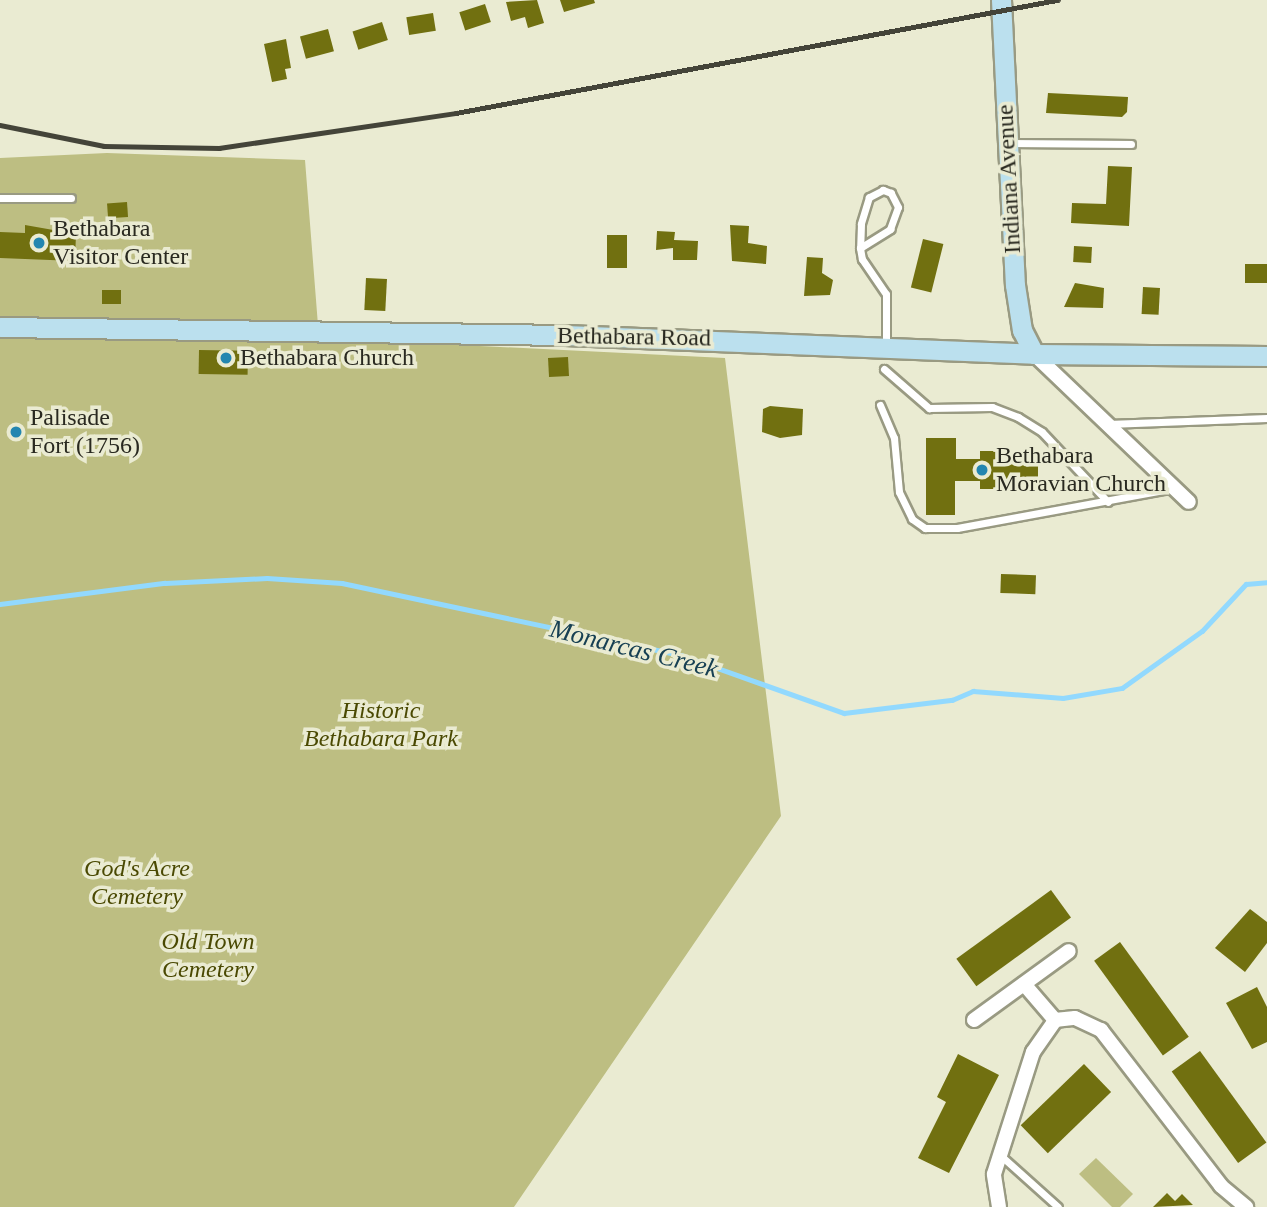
<!DOCTYPE html>
<html>
<head>
<meta charset="utf-8">
<style>
  body { margin:0 }
  #map { position:relative; width:1267px; height:1207px; overflow:hidden; background:#eaebd2; font-family:Georgia,serif }
  div>[style] { position:absolute }
  .green>* { inset:0; background:#bdbe82 }
  .stream>* { height:4.5px; margin:-2.25px; padding:0 2.25px; transform-origin:2.25px; border-radius:2.25px; background:#92d9fe }
  .building>* { inset:0; background:#717010; transform-origin:0 0 }
  .roads { filter:drop-shadow(2px 0 #999a82) drop-shadow(-2px 0 #999a82) drop-shadow(0 2px #999a82) drop-shadow(0 -2px #999a82) }
  .lane>* { height:7px; margin:-3.5px; padding:0 3.5px; transform-origin:3.5px; border-radius:3.5px; background:#fff }
  .street>* { height:14px; margin:-7px; padding:0 7px; transform-origin:7px; border-radius:7px; background:#fff }
  .secondary>* { height:19px; margin:-9.5px; padding:0 9.5px; transform-origin:9.5px; border-radius:9.5px; background:#bbe0ee }
  .rail>* { height:4.5px; margin:-2.25px; padding:0 2.25px; transform-origin:2.25px; border-radius:2.25px; background:#444439 }
  .dots>* { width:19px; height:19px; translate:-50% -50%; box-sizing:border-box; border:4px solid #eaebd2; border-radius:50% }
  span { translate:-50% -50%; white-space:nowrap; text-align:center; line-height:1.15; -webkit-text-stroke:7px #eaebd2; paint-order:stroke }
  .street-label { font-size:24px; color:#292920 }
  .poi-label { font-size:24px; color:#292920 }
  .left { translate:0 -50%; text-align:left }
  .park-label { font-size:24px; color:#4a4902; font-style:italic }
  .water-label { font-size:26px; color:#174053; font-style:italic }
</style>
</head>
<body>
<div id="map">
  <div class="green">
    <i style="clip-path:polygon(107px 153px,305px 160px,319px 338px,725px 358px,781px 816px,514px 1207px,0 1207px,0 158px)"></i>
    <i style="clip-path:polygon(1096px 1158px,1133px 1194px,1120px 1207px,1112px 1207px,1079px 1174px)"></i>
  </div>
  <div class="stream">
    <i style="left:0;top:604px;width:166px;rotate:-7.3deg"></i>
    <i style="left:165px;top:583px;width:102px;rotate:-2.8deg"></i>
    <i style="left:267px;top:578px;width:75px;rotate:3.8deg"></i>
    <i style="left:342px;top:583px;width:347px;rotate:12deg"></i>
    <i style="left:681px;top:655px;width:173px;rotate:19.6deg"></i>
    <i style="left:844px;top:713px;width:109px;rotate:-6.9deg"></i>
    <i style="left:952px;top:700px;width:23px;rotate:-23deg"></i>
    <i style="left:973px;top:691px;width:90px;rotate:4.4deg"></i>
    <i style="left:1063px;top:698px;width:60px;rotate:-9.6deg"></i>
    <i style="left:1122px;top:688px;width:98px;rotate:-35.5deg"></i>
    <i style="left:1202px;top:631px;width:64px;rotate:-46.9deg"></i>
    <i style="left:1246px;top:584px;width:21px;rotate:-5deg"></i>
  </div>
  <div class="building">
    <i style="clip-path:polygon(537px 0,544px 23px,528px 28px,525px 17px,511px 21px,506px 2px)"></i>
    <i style="clip-path:polygon(560px 0,594px 0,595px 3px,564px 12px)"></i>
    <i style="left:485px;top:4px;width:19px;height:27px;rotate:72deg"></i>
    <i style="left:433px;top:13px;width:18px;height:27px;rotate:81deg"></i>
    <i style="left:382px;top:22px;width:19px;height:31px;rotate:72deg"></i>
    <i style="left:328px;top:29px;width:23px;height:29px;rotate:75deg"></i>
    <i style="clip-path:polygon(286px 39px,291px 68px,285px 69px,287px 79px,272px 82px,264px 44px)"></i>
    <i style="clip-path:polygon(1048px 93px,1128px 97px,1127px 112px,1122px 117px,1046px 113px)"></i>
    <i style="clip-path:polygon(1108px 166px,1132px 167px,1129px 226px,1071px 223px,1072px 203px,1106px 204px)"></i>
    <i style="left:127px;top:202px;width:15px;height:20px;rotate:86deg"></i>
    <i style="clip-path:polygon(25px 225px,76px 234px,75px 261px,0 258px,0 232px,25px 233px)"></i>
    <i style="clip-path:polygon(730px 225px,749px 226px,748px 243px,767px 246px,766px 264px,732px 261px)"></i>
    <i style="clip-path:polygon(657px 231px,675px 232px,674px 240px,698px 241px,697px 260px,673px 260px,673px 248px,656px 250px)"></i>
    <i style="left:607px;top:235px;width:20px;height:33px"></i>
    <i style="left:923px;top:239px;width:21px;height:50px;rotate:14deg"></i>
    <i style="left:1074px;top:246px;width:18px;height:16px;rotate:3deg"></i>
    <i style="clip-path:polygon(807px 257px,823px 258px,822px 273px,833px 280px,830px 295px,804px 296px)"></i>
    <i style="left:1245px;top:264px;width:22px;height:19px"></i>
    <i style="left:366px;top:278px;width:21px;height:32px;rotate:3deg"></i>
    <i style="clip-path:polygon(1075px 283px,1104px 288px,1103px 308px,1064px 307px)"></i>
    <i style="left:1143px;top:287px;width:17px;height:27px;rotate:3deg"></i>
    <i style="left:102px;top:290px;width:19px;height:14px"></i>
    <i style="left:199px;top:350px;width:49px;height:24px;rotate:1deg"></i>
    <i style="left:568px;top:357px;width:19px;height:20px;rotate:87deg"></i>
    <i style="clip-path:polygon(770px 406px,803px 409px,802px 435px,780px 438px,762px 432px,763px 409px)"></i>
    <i style="clip-path:polygon(926px 438px,956px 438px,956px 459px,980px 459px,980px 451px,1038px 451px,1038px 489px,980px 489px,980px 481px,955px 481px,955px 515px,926px 515px)"></i>
    <i style="left:1001px;top:574px;width:35px;height:19px;rotate:2deg"></i>
    <i style="left:1051px;top:890px;width:34px;height:117px;rotate:54deg"></i>
    <i style="clip-path:polygon(1250px 909px,1267px 922px,1267px 943px,1245px 972px,1215px 948px)"></i>
    <i style="left:1120px;top:942px;width:117px;height:32px;rotate:54deg"></i>
    <i style="clip-path:polygon(1257px 987px,1267px 1007px,1267px 1042px,1252px 1049px,1226px 1003px)"></i>
    <i style="left:1200px;top:1051px;width:113px;height:35px;rotate:54deg"></i>
    <i style="clip-path:polygon(958px 1054px,999px 1075px,949px 1173px,918px 1158px,946px 1102px,937px 1097px)"></i>
    <i style="left:1084px;top:1064px;width:39px;height:88px;rotate:46deg"></i>
    <i style="clip-path:polygon(1167px 1193px,1175px 1201px,1182px 1194px,1193px 1205px,1153px 1207px)"></i>
  </div>
  <div class="roads">
    <div class="lane">
      <i style="left:1011px;top:143px;width:120px;rotate:0.5deg"></i>
      <i style="left:0;top:198px;width:71px"></i>
      <i style="left:860px;top:248px;width:36px;rotate:-32deg"></i>
      <i style="left:890px;top:229px;width:23px;rotate:-70deg"></i>
      <i style="left:898px;top:207px;width:16px;rotate:-117deg"></i>
      <i style="left:891px;top:193px;width:9px;rotate:-159deg"></i>
      <i style="left:883px;top:190px;width:16px;rotate:153deg"></i>
      <i style="left:869px;top:197px;width:28px;rotate:107deg"></i>
      <i style="left:861px;top:224px;width:24px;rotate:92deg"></i>
      <i style="left:860px;top:248px;width:11px;rotate:80deg"></i>
      <i style="left:862px;top:259px;width:42px;rotate:55.6deg"></i>
      <i style="left:886px;top:294px;width:51px;rotate:90deg"></i>
      <i style="left:884px;top:369px;width:60px;rotate:40.9deg"></i>
      <i style="left:929px;top:408px;width:63px;rotate:-0.9deg"></i>
      <i style="left:992px;top:407px;width:28px;rotate:21deg"></i>
      <i style="left:1018px;top:417px;width:28px;rotate:32deg"></i>
      <i style="left:1042px;top:432px;width:96px;rotate:46.7deg"></i>
      <i style="left:880px;top:405px;width:36px;rotate:67deg"></i>
      <i style="left:894px;top:438px;width:54px;rotate:84.7deg"></i>
      <i style="left:899px;top:492px;width:30px;rotate:64deg"></i>
      <i style="left:912px;top:519px;width:16px;rotate:35deg"></i>
      <i style="left:925px;top:528px;width:32px"></i>
      <i style="left:957px;top:528px;width:221px;rotate:-10.4deg"></i>
      <i style="left:1108px;top:424px;width:159px;rotate:-2.2deg"></i>
      <i style="left:999px;top:1154px;width:79px;rotate:41.9deg"></i>
    </div>
    <div class="street">
      <i style="left:1034px;top:354px;width:214px;rotate:43.7deg"></i>
      <i style="left:1024px;top:984px;width:48px;rotate:49.3deg"></i>
      <i style="left:974px;top:1020px;width:117px;rotate:-36deg"></i>
      <i style="left:999px;top:1207px;width:33px;rotate:-99deg"></i>
      <i style="left:994px;top:1174px;width:128px;rotate:-72.3deg"></i>
      <i style="left:1033px;top:1052px;width:39px;rotate:-55deg"></i>
      <i style="left:1055px;top:1020px;width:20px;rotate:-6deg"></i>
      <i style="left:1075px;top:1018px;width:29px;rotate:25deg"></i>
      <i style="left:1101px;top:1030px;width:197px;rotate:52.4deg"></i>
      <i style="left:1221px;top:1186px;width:33px;rotate:40deg"></i>
    </div>
    <div class="secondary">
      <i style="left:1001px;top:0;width:285px;rotate:87.2deg"></i>
      <i style="left:1015px;top:285px;width:46px;rotate:81.2deg"></i>
      <i style="left:1022px;top:330px;width:27px;rotate:63deg"></i>
      <i style="left:0;top:327px;width:565px;rotate:0.81deg"></i>
      <i style="left:565px;top:335px;width:469px;rotate:2.3deg"></i>
      <i style="left:1034px;top:354px;width:233px;rotate:0.5deg"></i>
    </div>
  </div>
  <div class="rail">
    <i style="left:0;top:125px;width:106px;rotate:11.4deg"></i>
    <i style="left:104px;top:146px;width:115px;rotate:1deg"></i>
    <i style="left:219px;top:148px;width:240px;rotate:-8.4deg"></i>
    <i style="left:456px;top:113px;width:612px;rotate:-10.65deg"></i>
  </div>
  <div class="dots">
    <i style="left:39px;top:243px;background:#2386b0"></i>
    <i style="left:226px;top:358px;background:#2386b0"></i>
    <i style="left:16px;top:432px;background:#2386b0"></i>
    <i style="left:982px;top:470px;background:#2386b0"></i>
  </div>
  <div class="street-label">
    <span style="left:1009px;top:179px;rotate:-93deg">Indiana Avenue</span>
    <span style="left:634px;top:337px;rotate:1deg">Bethabara Road</span>
  </div>
  <div class="poi-label">
    <span class="left" style="left:53px;top:243px">Bethabara<br>Visitor Center</span>
    <span class="left" style="left:240px;top:358px">Bethabara Church</span>
    <span class="left" style="left:30px;top:432px">Palisade<br>Fort (1756)</span>
    <span class="left" style="left:996px;top:470px">Bethabara<br>Moravian Church</span>
  </div>
  <div class="park-label">
    <span style="left:381px;top:725px">Historic<br>Bethabara Park</span>
    <span style="left:137px;top:883px">God's Acre<br>Cemetery</span>
    <span style="left:208px;top:956px">Old Town<br>Cemetery</span>
  </div>
  <div class="water-label">
    <span style="left:634px;top:649px;rotate:14deg">Monarcas Creek</span>
  </div>
</div>
</body>
</html>
